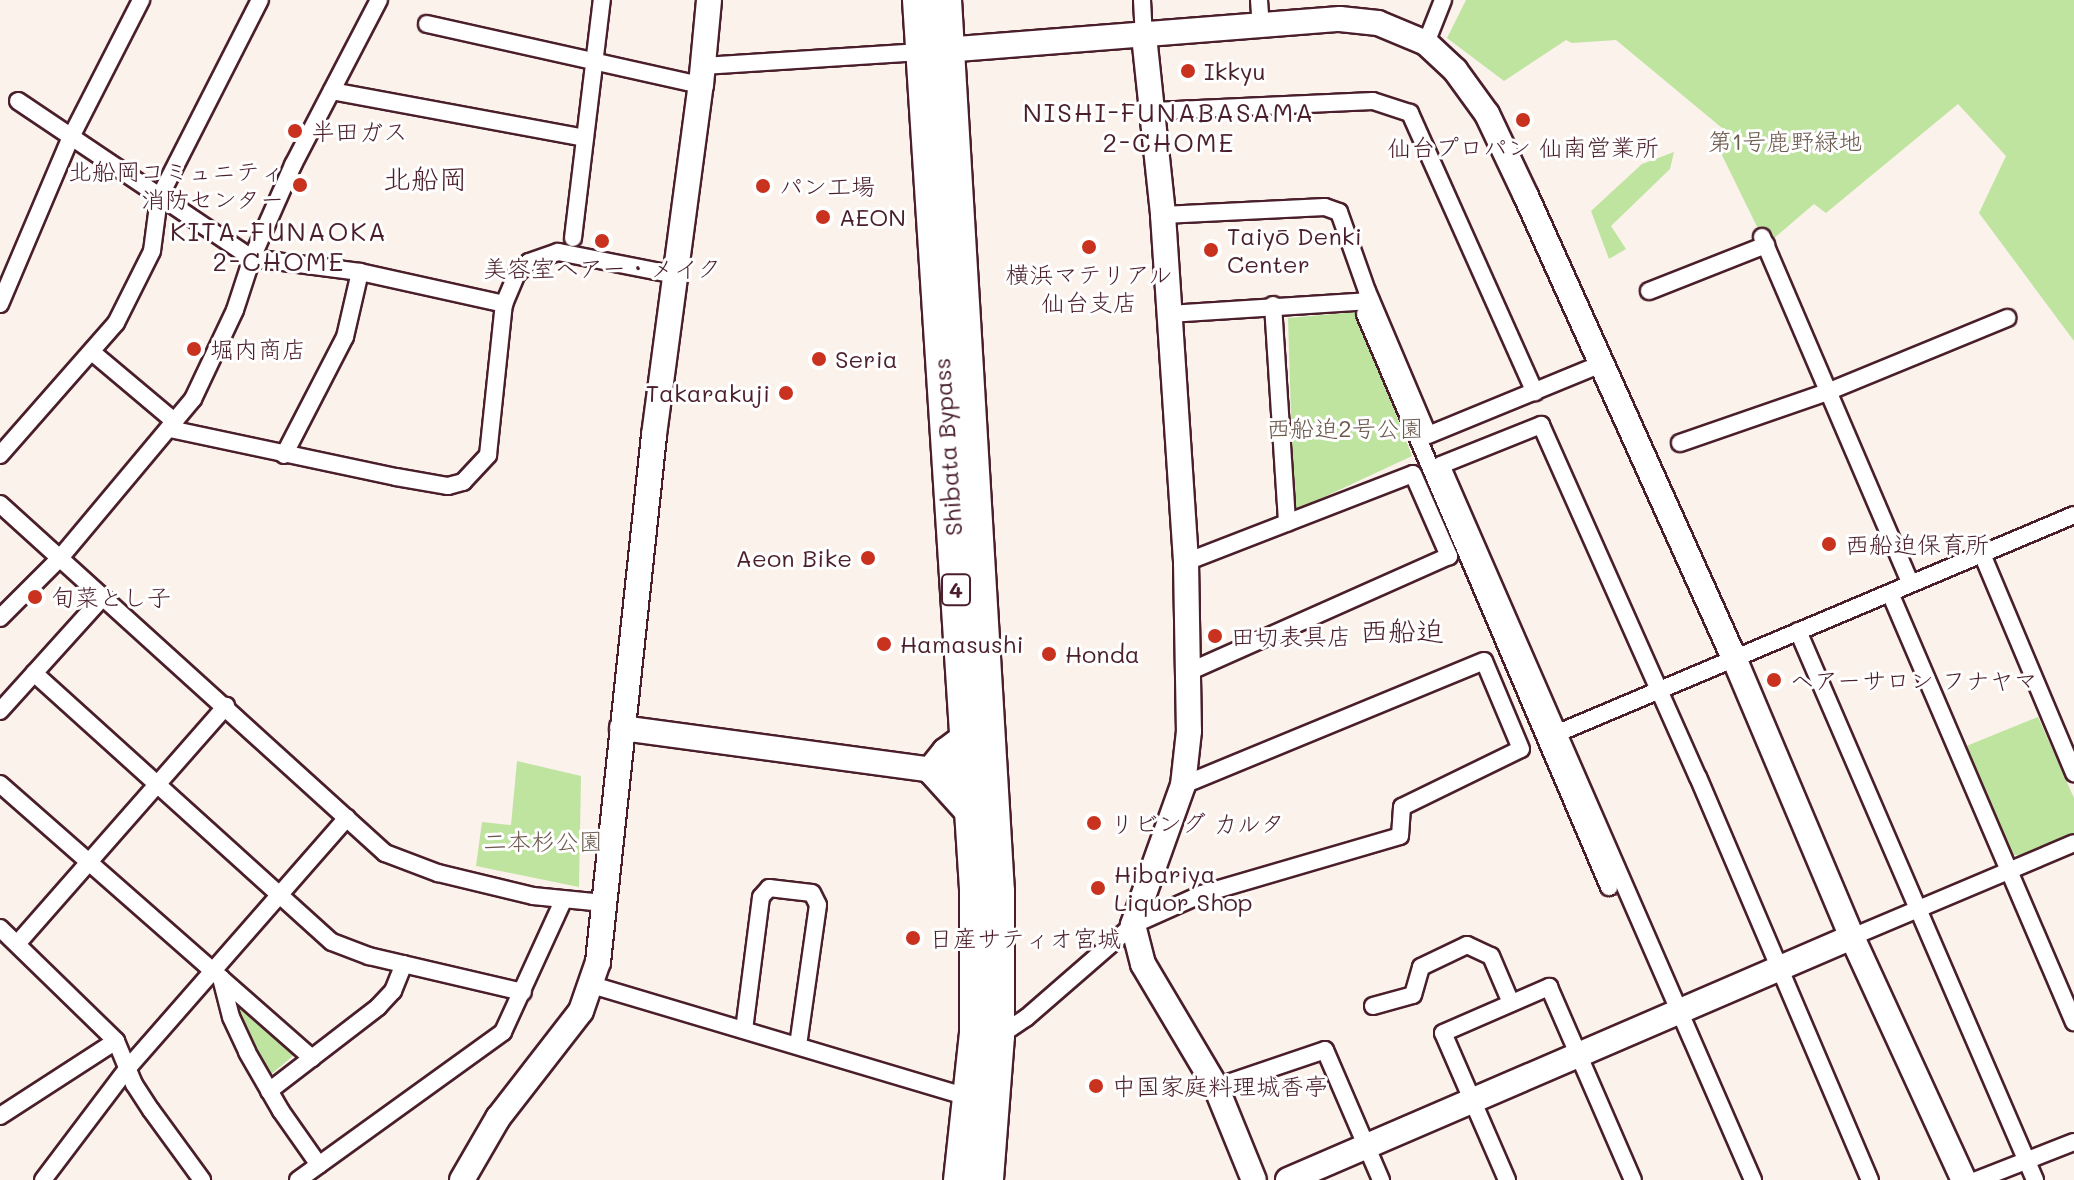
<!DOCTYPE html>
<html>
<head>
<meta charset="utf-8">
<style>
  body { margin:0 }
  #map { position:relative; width:2074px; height:1180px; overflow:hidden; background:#fbf2eb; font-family:Mali,"Klee One",sans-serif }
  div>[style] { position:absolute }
  .green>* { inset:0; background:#bee49f }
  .roads { filter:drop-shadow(2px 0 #4a1f2b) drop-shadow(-2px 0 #4a1f2b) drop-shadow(0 2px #4a1f2b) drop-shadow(0 -2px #4a1f2b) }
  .street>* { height:16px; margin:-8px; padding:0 8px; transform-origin:8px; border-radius:8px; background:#fff }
  .secondary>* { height:24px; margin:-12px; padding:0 12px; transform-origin:12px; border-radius:12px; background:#fff }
  .highway>* { height:30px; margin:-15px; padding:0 15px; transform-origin:15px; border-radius:15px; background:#fff }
  .dots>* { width:22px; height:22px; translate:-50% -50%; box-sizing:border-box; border:4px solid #fff; border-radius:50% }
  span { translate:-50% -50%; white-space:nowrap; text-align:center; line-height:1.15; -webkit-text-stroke:6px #fff; paint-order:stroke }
  .shield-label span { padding:2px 6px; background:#fff; border:2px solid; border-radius:6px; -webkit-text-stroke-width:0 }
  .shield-label { font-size:22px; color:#4a1f2b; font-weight:700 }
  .poi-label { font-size:24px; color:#4a1f2b }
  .left { translate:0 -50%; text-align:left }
  .right { translate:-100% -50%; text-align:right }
  .park-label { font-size:24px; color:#6d5a4e }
  .street-label { font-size:24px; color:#4a1f2b }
  .neighbourhood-label { font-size:26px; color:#4a1f2b; letter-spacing:2px }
  .quarter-label { font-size:28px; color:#4a1f2b }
</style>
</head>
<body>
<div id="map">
  <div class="green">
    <i style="clip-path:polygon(1466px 0,2074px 0,2074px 341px,1979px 213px,2006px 156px,1958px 104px,1826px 213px,1814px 204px,1766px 245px,1717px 145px,1722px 128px,1616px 40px,1572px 43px,1566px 40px,1504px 81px,1447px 38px)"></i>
    <i style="clip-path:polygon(1674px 152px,1670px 169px,1611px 226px,1626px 249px,1609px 259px,1591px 211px,1642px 164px)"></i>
    <i style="clip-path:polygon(1357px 312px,1412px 456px,1294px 511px,1288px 318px)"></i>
    <i style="clip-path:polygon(2038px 717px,2074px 798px,2074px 835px,2024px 857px,2011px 854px,1964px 747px)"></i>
    <i style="clip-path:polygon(517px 761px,581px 776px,579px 887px,476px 866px,482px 822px,511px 825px)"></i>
    <i style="clip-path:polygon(241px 1006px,294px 1055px,268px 1077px,234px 1009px)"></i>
  </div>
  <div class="roads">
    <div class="street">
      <i style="left:1142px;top:0;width:36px;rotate:87deg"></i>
      <i style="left:1259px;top:0;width:26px;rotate:86deg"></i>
      <i style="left:427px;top:24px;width:281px;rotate:12.6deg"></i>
      <i style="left:1426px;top:43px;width:46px;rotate:-68.4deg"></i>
      <i style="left:703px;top:66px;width:218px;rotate:-3.7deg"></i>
      <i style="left:332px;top:91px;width:257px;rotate:10.5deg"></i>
      <i style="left:18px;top:101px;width:282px;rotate:33.9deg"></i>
      <i style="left:252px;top:258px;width:109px;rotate:7.4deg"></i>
      <i style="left:360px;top:272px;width:148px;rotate:12.5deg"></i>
      <i style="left:1154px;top:111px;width:219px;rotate:-2.6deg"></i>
      <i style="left:1373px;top:101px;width:39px;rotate:18deg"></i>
      <i style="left:1410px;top:113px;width:306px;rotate:65.9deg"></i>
      <i style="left:1163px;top:215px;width:162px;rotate:-2.8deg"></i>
      <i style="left:1325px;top:207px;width:15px;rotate:20deg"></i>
      <i style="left:1339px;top:212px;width:84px;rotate:70.5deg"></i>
      <i style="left:1367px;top:291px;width:156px;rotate:67deg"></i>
      <i style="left:1428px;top:435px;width:187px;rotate:-22.3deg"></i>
      <i style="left:1762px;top:237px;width:376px;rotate:66.8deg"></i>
      <i style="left:573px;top:238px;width:240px;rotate:-83.1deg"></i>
      <i style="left:1649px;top:291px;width:126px;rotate:-21.5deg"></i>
      <i style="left:0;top:304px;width:181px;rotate:-67deg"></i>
      <i style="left:71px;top:137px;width:154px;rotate:-62.9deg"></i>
      <i style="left:1273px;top:305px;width:218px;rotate:86.3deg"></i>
      <i style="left:1169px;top:314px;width:202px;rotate:-3.7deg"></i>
      <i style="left:1365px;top:314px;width:623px;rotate:66.93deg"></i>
      <i style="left:92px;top:352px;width:109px;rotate:40.1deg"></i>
      <i style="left:170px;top:429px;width:231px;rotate:12deg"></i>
      <i style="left:396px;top:477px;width:53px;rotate:9.8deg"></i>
      <i style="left:448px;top:486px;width:16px;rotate:-15deg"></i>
      <i style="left:463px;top:482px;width:37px;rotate:-47deg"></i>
      <i style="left:488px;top:455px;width:152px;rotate:-84deg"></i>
      <i style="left:504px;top:304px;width:33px;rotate:-67deg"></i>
      <i style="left:517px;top:274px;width:17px;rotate:-45deg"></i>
      <i style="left:529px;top:262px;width:31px;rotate:-19deg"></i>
      <i style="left:558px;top:252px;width:119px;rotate:11.1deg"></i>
      <i style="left:1680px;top:443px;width:156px;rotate:-19.1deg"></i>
      <i style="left:1827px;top:392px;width:195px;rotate:-22.3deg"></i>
      <i style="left:0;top:455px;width:176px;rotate:-48.7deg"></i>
      <i style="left:116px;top:323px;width:80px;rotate:-63.4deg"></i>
      <i style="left:152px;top:251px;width:53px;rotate:-82.5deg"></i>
      <i style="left:159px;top:198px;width:222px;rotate:-63deg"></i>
      <i style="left:284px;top:455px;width:133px;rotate:-62.7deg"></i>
      <i style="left:345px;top:337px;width:67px;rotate:-77deg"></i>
      <i style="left:0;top:504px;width:520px;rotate:42.19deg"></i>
      <i style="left:385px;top:853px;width:57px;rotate:20.7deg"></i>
      <i style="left:438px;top:873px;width:98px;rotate:13.6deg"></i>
      <i style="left:533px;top:896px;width:71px;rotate:5.6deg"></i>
      <i style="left:1982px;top:554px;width:238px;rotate:67.2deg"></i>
      <i style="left:1186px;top:562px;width:243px;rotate:-21.2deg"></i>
      <i style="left:1413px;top:474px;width:90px;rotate:66.3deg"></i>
      <i style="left:1449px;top:556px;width:285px;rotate:156deg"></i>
      <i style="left:1890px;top:593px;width:467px;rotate:66.8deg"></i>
      <i style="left:0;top:618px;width:85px;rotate:-45deg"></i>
      <i style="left:60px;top:558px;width:207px;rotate:-50.1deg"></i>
      <i style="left:193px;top:399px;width:98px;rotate:-64.7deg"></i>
      <i style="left:235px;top:310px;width:55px;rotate:-71.9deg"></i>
      <i style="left:252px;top:258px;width:102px;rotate:-66.2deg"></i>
      <i style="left:293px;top:165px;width:186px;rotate:-62.5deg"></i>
      <i style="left:1798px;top:631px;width:598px;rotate:66.65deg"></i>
      <i style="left:34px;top:673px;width:401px;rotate:42.1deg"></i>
      <i style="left:332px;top:942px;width:40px;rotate:21deg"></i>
      <i style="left:369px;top:956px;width:158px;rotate:13.2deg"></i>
      <i style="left:0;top:711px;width:154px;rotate:-47.9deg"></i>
      <i style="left:1558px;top:733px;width:560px;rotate:-22.9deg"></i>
      <i style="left:0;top:784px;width:294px;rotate:41.3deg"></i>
      <i style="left:221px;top:978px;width:40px;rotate:75.6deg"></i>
      <i style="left:231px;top:1017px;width:38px;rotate:65deg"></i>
      <i style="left:247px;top:1052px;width:68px;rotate:60deg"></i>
      <i style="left:281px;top:1111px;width:66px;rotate:54.9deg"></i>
      <i style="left:0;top:928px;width:162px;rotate:44.2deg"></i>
      <i style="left:116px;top:1041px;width:47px;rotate:67.3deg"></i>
      <i style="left:134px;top:1084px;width:31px;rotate:57deg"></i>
      <i style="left:151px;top:1110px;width:87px;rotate:53.9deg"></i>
      <i style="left:1852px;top:937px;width:241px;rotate:-22.9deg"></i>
      <i style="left:17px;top:944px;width:317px;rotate:-48.7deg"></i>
      <i style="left:222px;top:979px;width:120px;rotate:41.3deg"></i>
      <i style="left:592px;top:985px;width:395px;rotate:16.6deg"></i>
      <i style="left:1373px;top:1006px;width:41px;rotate:-15.4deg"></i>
      <i style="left:1413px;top:995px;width:29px;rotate:-74deg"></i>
      <i style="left:1421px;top:967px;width:51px;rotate:-25.6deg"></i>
      <i style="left:1467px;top:945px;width:26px;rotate:25deg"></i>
      <i style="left:1491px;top:956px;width:51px;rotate:66.9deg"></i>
      <i style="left:744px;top:1030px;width:134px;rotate:-82.7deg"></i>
      <i style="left:761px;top:897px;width:12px;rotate:-48deg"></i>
      <i style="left:769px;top:888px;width:43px;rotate:6.6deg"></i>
      <i style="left:812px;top:893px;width:13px;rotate:63deg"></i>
      <i style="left:818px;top:905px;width:141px;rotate:98.1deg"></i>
      <i style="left:999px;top:1036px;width:32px;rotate:-34deg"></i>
      <i style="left:1026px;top:1018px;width:142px;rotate:-41deg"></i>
      <i style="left:1133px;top:925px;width:76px;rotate:-24.2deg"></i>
      <i style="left:1202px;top:894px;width:206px;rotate:-16.3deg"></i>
      <i style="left:1400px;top:836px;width:29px;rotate:-86deg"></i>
      <i style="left:1402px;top:807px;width:132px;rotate:-26deg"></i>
      <i style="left:1521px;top:749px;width:95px;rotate:-112.8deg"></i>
      <i style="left:1484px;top:661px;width:326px;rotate:157.6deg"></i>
      <i style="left:1216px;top:1087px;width:115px;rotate:-18.7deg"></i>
      <i style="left:1325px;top:1050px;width:142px;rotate:66.7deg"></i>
      <i style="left:269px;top:1091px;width:138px;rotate:-37.6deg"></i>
      <i style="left:378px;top:1007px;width:22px;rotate:-47deg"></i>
      <i style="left:393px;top:991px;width:29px;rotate:-68deg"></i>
      <i style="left:0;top:1116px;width:138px;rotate:-32.9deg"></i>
      <i style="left:43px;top:1180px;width:139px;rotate:-52.9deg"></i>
      <i style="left:127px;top:1069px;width:334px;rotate:-48.8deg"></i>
      <i style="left:298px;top:1180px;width:253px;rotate:-35.8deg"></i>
      <i style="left:503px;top:1032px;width:144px;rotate:-65.4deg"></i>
      <i style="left:1507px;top:1180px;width:160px;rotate:-113.5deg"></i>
      <i style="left:1443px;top:1033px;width:116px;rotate:-23.5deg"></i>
      <i style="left:1549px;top:987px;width:210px;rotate:66.5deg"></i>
      <i style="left:1753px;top:1180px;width:780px;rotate:-113.57deg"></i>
      <i style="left:1441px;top:465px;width:108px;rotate:-21.8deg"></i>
      <i style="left:1541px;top:425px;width:385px;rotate:66deg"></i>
      <i style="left:1698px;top:777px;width:438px;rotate:66.9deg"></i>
      <i style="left:1977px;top:1180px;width:104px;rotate:-21.4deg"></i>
    </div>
    <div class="secondary">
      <i style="left:1144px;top:36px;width:180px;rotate:83.9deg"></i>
      <i style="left:1163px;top:215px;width:348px;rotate:86.2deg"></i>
      <i style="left:1186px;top:562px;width:169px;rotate:89deg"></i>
      <i style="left:1189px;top:731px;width:54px;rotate:96.3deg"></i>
      <i style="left:1183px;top:785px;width:149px;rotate:109.7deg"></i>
      <i style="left:1133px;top:925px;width:40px;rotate:75.6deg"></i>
      <i style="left:1143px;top:964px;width:143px;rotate:59.3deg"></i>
      <i style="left:1216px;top:1087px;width:100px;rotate:67.8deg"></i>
      <i style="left:932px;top:51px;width:409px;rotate:-4.5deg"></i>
      <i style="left:1340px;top:19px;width:38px;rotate:6deg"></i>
      <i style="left:1378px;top:23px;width:52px;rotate:22.6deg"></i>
      <i style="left:1426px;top:43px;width:40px;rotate:43deg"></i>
      <i style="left:1455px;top:70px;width:54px;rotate:54deg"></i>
      <i style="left:1487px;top:114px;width:91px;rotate:64.6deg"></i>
      <i style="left:1526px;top:196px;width:507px;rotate:65.76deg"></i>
      <i style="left:1734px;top:658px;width:303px;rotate:67.1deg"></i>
      <i style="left:1852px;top:937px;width:268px;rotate:65.3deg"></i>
      <i style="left:622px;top:728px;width:314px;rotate:7.7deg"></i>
      <i style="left:462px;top:1180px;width:72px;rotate:-59.9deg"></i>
      <i style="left:498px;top:1118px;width:135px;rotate:-52.2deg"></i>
      <i style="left:581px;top:1011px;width:52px;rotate:-70.9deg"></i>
      <i style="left:598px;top:962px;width:530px;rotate:-83.93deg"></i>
      <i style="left:654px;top:435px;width:353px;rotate:-82.4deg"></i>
      <i style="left:701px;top:85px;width:85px;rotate:-84.6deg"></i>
      <i style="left:1288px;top:1180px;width:614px;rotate:-23.31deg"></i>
    </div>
    <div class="highway">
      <i style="left:918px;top:0;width:890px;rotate:86.33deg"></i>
      <i style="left:975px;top:888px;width:145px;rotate:90deg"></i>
      <i style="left:975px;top:1033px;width:148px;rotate:96.2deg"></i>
      <i style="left:946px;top:0;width:893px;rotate:86.6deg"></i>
      <i style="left:999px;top:891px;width:145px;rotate:90deg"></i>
      <i style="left:999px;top:1036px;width:144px;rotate:94.4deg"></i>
      <i style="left:967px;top:738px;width:25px;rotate:143deg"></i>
      <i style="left:947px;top:753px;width:22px;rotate:129deg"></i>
      <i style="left:933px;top:770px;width:58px;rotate:47.8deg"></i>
    </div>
  </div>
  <div class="dots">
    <i style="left:1188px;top:71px;background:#c8321e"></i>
    <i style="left:1523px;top:120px;background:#c8321e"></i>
    <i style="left:295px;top:131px;background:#c8321e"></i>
    <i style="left:300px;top:185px;background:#c8321e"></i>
    <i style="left:763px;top:186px;background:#c8321e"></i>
    <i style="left:823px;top:217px;background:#c8321e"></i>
    <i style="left:602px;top:241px;background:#c8321e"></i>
    <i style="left:1089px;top:247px;background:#c8321e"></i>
    <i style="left:1211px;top:250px;background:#c8321e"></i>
    <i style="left:194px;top:349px;background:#c8321e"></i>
    <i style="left:819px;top:359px;background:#c8321e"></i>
    <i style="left:786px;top:393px;background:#c8321e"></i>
    <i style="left:1829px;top:544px;background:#c8321e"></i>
    <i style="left:868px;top:558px;background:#c8321e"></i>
    <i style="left:35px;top:597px;background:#c8321e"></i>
    <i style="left:1215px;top:636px;background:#c8321e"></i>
    <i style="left:884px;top:644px;background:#c8321e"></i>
    <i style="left:1049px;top:654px;background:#c8321e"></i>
    <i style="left:1774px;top:680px;background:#c8321e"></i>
    <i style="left:1094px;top:823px;background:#c8321e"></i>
    <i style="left:1098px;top:888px;background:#c8321e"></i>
    <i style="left:913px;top:938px;background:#c8321e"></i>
    <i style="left:1096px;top:1086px;background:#c8321e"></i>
  </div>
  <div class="shield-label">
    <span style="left:956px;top:590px">4</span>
  </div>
  <div class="poi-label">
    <span class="left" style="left:1204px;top:71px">Ikkyu</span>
    <span class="left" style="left:311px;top:131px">半田ガス</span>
    <span style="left:1523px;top:147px">仙台プロパン 仙南営業所</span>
    <span class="right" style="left:284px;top:185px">北船岡コミュニティ<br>消防センター</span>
    <span class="left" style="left:779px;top:186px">パン工場</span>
    <span class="left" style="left:839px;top:217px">AEON</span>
    <span class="left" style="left:1227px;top:250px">Taiyō Denki<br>Center</span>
    <span style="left:602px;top:268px">美容室ヘアー・メイク</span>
    <span style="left:1089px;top:288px">横浜マテリアル<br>仙台支店</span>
    <span class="left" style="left:210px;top:349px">堀内商店</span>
    <span class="left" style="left:835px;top:359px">Seria</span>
    <span class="right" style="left:770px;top:393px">Takarakuji</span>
    <span class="left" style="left:1845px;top:544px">西船迫保育所</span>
    <span class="right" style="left:852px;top:558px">Aeon Bike</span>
    <span class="left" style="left:51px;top:597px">旬菜とし子</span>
    <span class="left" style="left:1231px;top:636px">田切表具店</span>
    <span class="left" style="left:900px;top:644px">Hamasushi</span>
    <span class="left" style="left:1065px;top:654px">Honda</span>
    <span class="left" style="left:1790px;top:680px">ヘアーサロン フナヤマ</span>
    <span class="left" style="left:1110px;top:823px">リビング カルタ</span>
    <span class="left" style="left:1114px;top:888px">Hibariya<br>Liquor Shop</span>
    <span class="left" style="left:929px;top:938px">日産サティオ宮城</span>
    <span class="left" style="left:1112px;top:1086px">中国家庭料理城香亭</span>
  </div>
  <div class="park-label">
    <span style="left:1785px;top:141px">第1号鹿野緑地</span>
    <span style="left:1345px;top:428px">西船迫2号公園</span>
    <span style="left:543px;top:841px">二本杉公園</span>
  </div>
  <div class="street-label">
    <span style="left:947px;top:447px;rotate:-94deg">Shibata Bypass</span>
  </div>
  <div class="neighbourhood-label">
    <span style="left:1169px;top:128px">NISHI-FUNABASAMA<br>2-CHOME</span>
    <span style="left:279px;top:247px">KITA-FUNAOKA<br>2-CHOME</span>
  </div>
  <div class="quarter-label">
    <span style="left:425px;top:178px">北船岡</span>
    <span style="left:1402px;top:630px">西船迫</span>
  </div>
</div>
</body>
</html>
